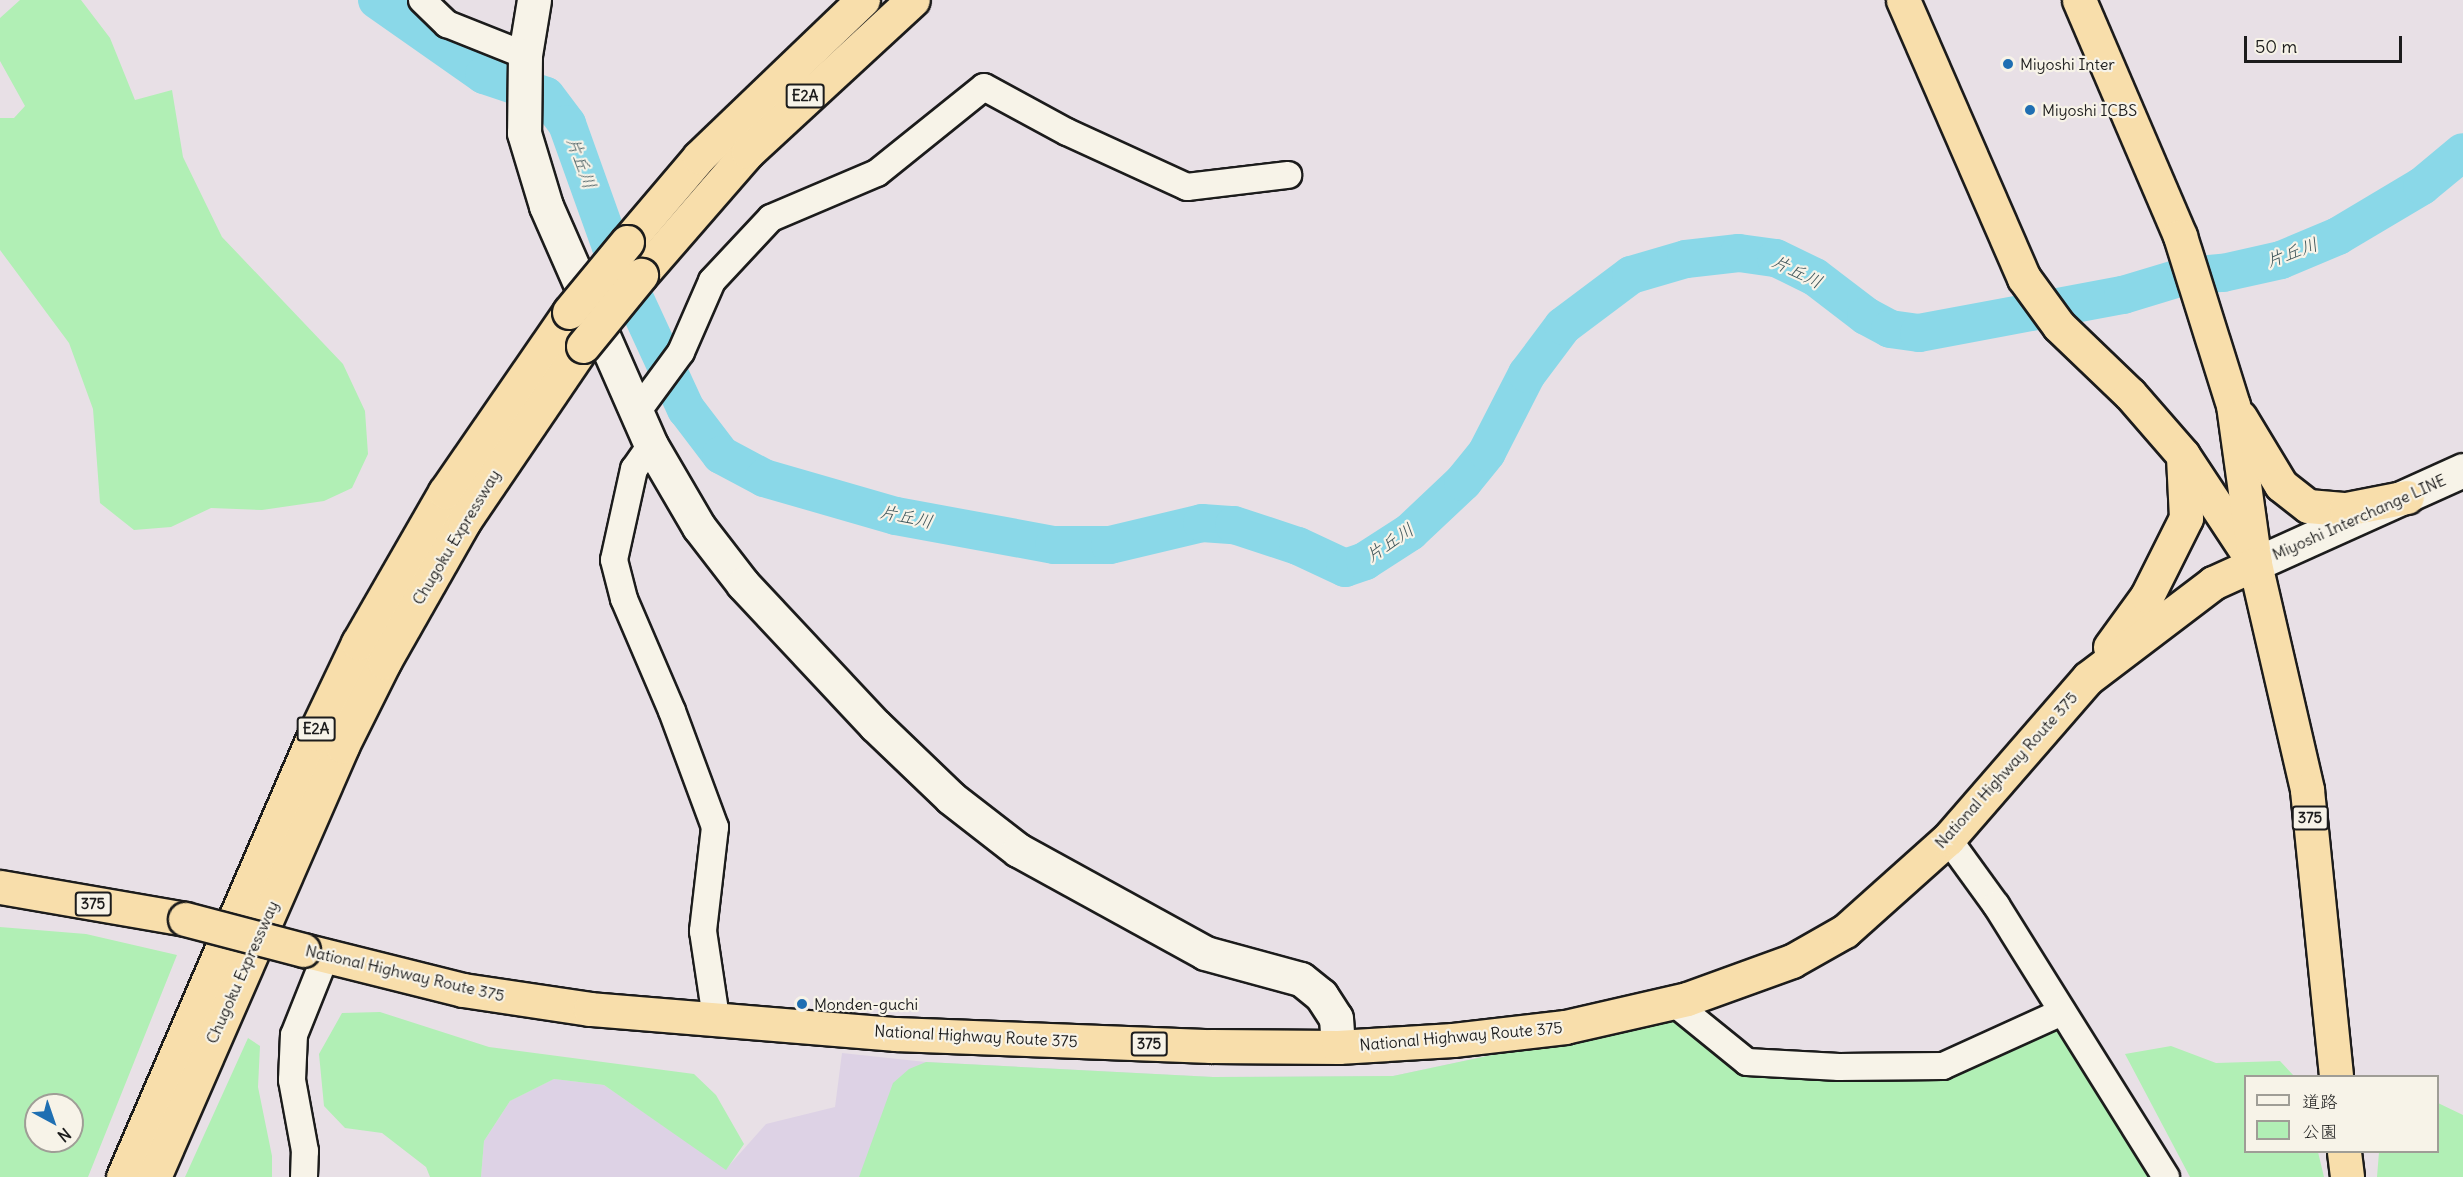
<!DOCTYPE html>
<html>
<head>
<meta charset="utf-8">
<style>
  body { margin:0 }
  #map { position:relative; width:2463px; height:1177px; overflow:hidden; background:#e8e0e6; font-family:Delius,"Klee One",sans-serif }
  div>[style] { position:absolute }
  .built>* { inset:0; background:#ddd2e5 }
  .green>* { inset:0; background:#b1efb5 }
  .river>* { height:38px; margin:-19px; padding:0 19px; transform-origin:19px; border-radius:19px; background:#8ad8e8 }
  .roads { filter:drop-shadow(2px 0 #1c1c1c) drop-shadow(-2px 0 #1c1c1c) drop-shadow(0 2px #1c1c1c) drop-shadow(0 -2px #1c1c1c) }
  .street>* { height:26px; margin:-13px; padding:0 13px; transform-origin:13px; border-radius:13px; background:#f7f3e8 }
  .secondary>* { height:33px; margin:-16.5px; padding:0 16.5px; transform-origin:16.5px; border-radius:16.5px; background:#f7f3e8 }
  .highway>* { height:33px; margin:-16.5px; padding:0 16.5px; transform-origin:16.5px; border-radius:16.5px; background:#f8deab }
  .bridges { filter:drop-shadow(2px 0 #1c1c1c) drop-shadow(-2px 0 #1c1c1c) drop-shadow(0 2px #1c1c1c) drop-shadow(0 -2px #1c1c1c) }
  .highway-bridge>* { height:33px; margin:-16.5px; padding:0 16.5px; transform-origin:16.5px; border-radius:16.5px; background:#f8deab }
  .dots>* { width:16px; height:16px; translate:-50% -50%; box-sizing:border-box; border:3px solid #f7f3e8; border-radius:50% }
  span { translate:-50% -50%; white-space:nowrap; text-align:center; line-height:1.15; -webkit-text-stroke:4.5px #f7f3e8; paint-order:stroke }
  .shield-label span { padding:2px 4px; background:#f7f3e8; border:2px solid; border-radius:4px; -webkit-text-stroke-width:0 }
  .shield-label { font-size:15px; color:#1c1c1c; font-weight:700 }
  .poi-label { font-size:16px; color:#1c1c1c }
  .left { translate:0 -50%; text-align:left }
  .street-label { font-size:16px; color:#1c1c1c }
  .water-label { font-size:18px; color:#3d5459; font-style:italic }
  .legend { position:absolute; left:2244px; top:1075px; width:195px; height:78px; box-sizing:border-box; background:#f7f3e8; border:2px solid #9f9d96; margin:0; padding:8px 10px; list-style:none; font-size:18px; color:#1c1c1c }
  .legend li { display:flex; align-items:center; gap:12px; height:30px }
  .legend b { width:30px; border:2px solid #9f9d96 }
  .north { position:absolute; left:24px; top:1093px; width:60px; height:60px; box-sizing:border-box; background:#f7f3e8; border:2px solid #9f9d96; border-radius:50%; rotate:140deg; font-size:16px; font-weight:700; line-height:24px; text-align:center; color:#1c1c1c }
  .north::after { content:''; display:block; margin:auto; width:21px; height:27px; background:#1f6fb2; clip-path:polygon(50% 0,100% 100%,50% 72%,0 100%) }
  .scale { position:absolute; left:2244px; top:36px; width:158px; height:27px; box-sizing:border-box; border:3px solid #1c1c1c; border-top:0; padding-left:8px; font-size:18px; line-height:21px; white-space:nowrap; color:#1c1c1c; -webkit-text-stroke:4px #f7f3e8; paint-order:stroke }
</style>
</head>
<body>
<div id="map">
  <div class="built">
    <i style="clip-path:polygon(1681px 1015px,1738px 1065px,2154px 1177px,481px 1177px,484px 1141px,510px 1101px,554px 1079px,604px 1085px,726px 1169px,766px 1124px,835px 1107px,842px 1053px,926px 1062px,1213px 1077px,1393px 1076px)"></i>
  </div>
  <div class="green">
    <i style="clip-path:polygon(20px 0,81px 0,110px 38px,135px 100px,172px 90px,183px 157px,222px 237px,343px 364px,365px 411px,368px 454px,352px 488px,324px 501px,262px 510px,211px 508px,171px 527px,134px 530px,100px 503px,93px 409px,69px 343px,0 250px,0 118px,14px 118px,25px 106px,0 61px,0 18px)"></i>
    <i style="clip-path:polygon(evenodd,0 927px,86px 934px,177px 955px,88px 1177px,0 1177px,0 927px,36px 1105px,72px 1105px,72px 1141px,36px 1141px,36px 1105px)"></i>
    <i style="clip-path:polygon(380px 1012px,489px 1047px,694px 1074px,716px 1095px,744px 1144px,726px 1170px,604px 1085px,554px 1079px,510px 1101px,484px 1141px,481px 1177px,430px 1177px,426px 1167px,382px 1133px,345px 1128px,324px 1106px,319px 1054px,342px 1013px)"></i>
    <i style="clip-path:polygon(1681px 1015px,1738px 1065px,1918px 1075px,2057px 1028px,2154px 1177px,859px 1177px,893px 1083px,909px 1069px,926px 1062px,1213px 1077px,1393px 1076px)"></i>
    <i style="clip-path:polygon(248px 1038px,260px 1046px,258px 1087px,272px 1156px,272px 1177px,185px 1177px)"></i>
    <i style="clip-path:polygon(2171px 1046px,2216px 1063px,2280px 1061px,2294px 1076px,2246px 1076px,2246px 1152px,2318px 1152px,2324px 1177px,2190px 1177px,2125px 1054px)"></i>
    <i style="clip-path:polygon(2438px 1103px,2463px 1115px,2463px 1177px,2377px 1177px,2379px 1152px,2438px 1152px)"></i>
  </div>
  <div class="river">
    <i style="left:377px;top:0;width:131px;rotate:35deg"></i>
    <i style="left:484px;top:75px;width:65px;rotate:18.7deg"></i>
    <i style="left:546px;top:96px;width:35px;rotate:53deg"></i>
    <i style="left:567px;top:124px;width:131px;rotate:70.3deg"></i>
    <i style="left:611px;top:247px;width:179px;rotate:65.2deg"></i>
    <i style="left:686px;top:409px;width:58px;rotate:52.7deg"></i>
    <i style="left:721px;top:455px;width:49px;rotate:28.1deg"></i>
    <i style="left:764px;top:478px;width:137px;rotate:16.1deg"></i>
    <i style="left:896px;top:516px;width:161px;rotate:10.4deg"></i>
    <i style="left:1054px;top:545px;width:56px"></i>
    <i style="left:1110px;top:545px;width:95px;rotate:-13.4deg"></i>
    <i style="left:1202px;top:523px;width:32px;rotate:4deg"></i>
    <i style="left:1234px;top:525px;width:67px;rotate:18.2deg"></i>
    <i style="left:1298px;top:546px;width:52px;rotate:25.1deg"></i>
    <i style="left:1345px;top:568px;width:21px;rotate:-19deg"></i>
    <i style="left:1365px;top:561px;width:54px;rotate:-32.8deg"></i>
    <i style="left:1410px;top:532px;width:73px;rotate:-43.3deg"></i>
    <i style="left:1463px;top:482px;width:38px;rotate:-51deg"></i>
    <i style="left:1487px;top:452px;width:88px;rotate:-62.9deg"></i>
    <i style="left:1527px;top:374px;width:60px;rotate:-53.1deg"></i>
    <i style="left:1563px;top:326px;width:85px;rotate:-36.9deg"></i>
    <i style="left:1631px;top:275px;width:57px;rotate:-16.2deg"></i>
    <i style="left:1686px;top:259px;width:53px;rotate:-6.5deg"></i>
    <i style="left:1739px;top:253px;width:37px;rotate:8deg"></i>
    <i style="left:1776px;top:258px;width:43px;rotate:26deg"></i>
    <i style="left:1815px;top:277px;width:64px;rotate:37.4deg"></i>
    <i style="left:1866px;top:316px;width:27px;rotate:28deg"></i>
    <i style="left:1890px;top:329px;width:29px;rotate:8deg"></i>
    <i style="left:1919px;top:333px;width:208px;rotate:-10.6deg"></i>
    <i style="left:2123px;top:295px;width:66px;rotate:-16.8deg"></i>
    <i style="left:2186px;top:276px;width:37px;rotate:-5deg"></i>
    <i style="left:2223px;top:273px;width:59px;rotate:-12.6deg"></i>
    <i style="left:2281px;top:260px;width:62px;rotate:-22.8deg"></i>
    <i style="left:2338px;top:236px;width:98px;rotate:-30.8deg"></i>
    <i style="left:2422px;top:186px;width:53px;rotate:-39.7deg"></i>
  </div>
  <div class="roads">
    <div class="street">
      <i style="left:422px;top:0;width:35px;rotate:44deg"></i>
      <i style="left:447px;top:24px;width:84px;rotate:21.7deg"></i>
      <i style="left:637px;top:412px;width:74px;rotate:-53.7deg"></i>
      <i style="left:681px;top:352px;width:77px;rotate:-66.4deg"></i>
      <i style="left:712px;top:281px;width:86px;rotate:-46.9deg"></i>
      <i style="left:771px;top:218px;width:115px;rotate:-23deg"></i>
      <i style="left:877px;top:173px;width:137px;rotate:-38.8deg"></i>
      <i style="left:984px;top:87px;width:94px;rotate:28.5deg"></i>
      <i style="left:1067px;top:132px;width:132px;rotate:24.6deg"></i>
      <i style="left:1187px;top:187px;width:102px;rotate:-6.8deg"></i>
      <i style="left:651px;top:445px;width:29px;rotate:125deg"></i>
      <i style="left:634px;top:469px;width:93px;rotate:102.4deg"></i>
      <i style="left:614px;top:560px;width:40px;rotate:75.6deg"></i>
      <i style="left:624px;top:599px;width:122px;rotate:66.8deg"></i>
      <i style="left:672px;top:711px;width:124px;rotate:69.7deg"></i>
      <i style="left:715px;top:827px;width:105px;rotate:96.6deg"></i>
      <i style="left:703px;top:931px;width:88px;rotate:81.5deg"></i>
      <i style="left:1948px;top:839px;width:82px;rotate:54deg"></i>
      <i style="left:1996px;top:905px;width:321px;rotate:58deg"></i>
      <i style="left:1673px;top:1002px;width:95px;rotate:39deg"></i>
      <i style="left:1747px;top:1062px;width:92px;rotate:3.1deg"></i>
      <i style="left:1839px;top:1067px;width:104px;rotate:-0.6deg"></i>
      <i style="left:1943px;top:1066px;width:131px;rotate:-24.4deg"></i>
      <i style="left:304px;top:1177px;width:26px;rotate:-88deg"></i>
      <i style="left:305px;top:1151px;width:72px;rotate:-100.4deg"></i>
      <i style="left:292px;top:1080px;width:45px;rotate:-87.5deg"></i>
      <i style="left:294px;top:1035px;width:86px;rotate:-68.2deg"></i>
    </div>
    <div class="secondary">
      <i style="left:534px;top:0;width:56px;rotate:99.3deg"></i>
      <i style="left:525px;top:55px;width:78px;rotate:90.7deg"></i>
      <i style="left:524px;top:133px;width:76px;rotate:73.2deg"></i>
      <i style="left:546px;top:206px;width:261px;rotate:66.3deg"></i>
      <i style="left:651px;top:445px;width:95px;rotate:59.7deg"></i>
      <i style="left:699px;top:527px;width:72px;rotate:52.3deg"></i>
      <i style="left:743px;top:584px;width:193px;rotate:46.9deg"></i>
      <i style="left:875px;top:725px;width:105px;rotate:43.8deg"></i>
      <i style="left:951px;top:798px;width:85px;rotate:37.8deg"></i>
      <i style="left:1018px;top:850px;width:213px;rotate:28.8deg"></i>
      <i style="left:1205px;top:953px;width:99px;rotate:15.2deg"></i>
      <i style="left:1301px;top:979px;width:26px;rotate:39deg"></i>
      <i style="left:1321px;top:995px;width:27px;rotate:57deg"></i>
      <i style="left:1336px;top:1018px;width:29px;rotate:86deg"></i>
      <i style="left:2255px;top:564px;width:228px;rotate:-24.3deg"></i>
    </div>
    <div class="highway">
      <i style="left:1903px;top:0;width:303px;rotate:66.5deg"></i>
      <i style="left:2024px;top:278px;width:59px;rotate:53.9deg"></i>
      <i style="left:2059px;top:326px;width:98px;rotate:43.8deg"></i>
      <i style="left:2130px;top:394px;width:81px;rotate:49deg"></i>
      <i style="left:2183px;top:455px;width:123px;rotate:56.6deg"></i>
      <i style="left:2079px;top:0;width:257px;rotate:66.8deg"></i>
      <i style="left:2180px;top:236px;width:177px;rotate:72.6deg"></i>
      <i style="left:2233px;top:405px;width:161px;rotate:82.1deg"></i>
      <i style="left:2255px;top:564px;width:232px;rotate:77deg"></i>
      <i style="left:2307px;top:790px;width:287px;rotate:84.2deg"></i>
      <i style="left:627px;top:242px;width:111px;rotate:-49.7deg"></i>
      <i style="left:699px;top:157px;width:227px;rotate:-43.8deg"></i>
      <i style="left:641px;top:275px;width:163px;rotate:-49deg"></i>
      <i style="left:748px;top:152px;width:224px;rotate:-42.7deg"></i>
      <i style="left:2240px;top:417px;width:79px;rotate:58.9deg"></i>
      <i style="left:2281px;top:485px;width:34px;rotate:38deg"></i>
      <i style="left:2308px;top:506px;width:38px;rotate:5deg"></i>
      <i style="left:2346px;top:509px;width:62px;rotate:-11.1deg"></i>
      <i style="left:2110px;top:647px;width:63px;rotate:-54deg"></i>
      <i style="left:2147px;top:596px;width:87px;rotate:-63.4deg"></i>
      <i style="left:2186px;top:518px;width:62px;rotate:-92.8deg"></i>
      <i style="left:0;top:887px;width:188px;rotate:9.8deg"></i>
      <i style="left:303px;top:950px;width:165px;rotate:14deg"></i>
      <i style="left:463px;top:990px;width:128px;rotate:8.5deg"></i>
      <i style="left:590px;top:1009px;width:306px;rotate:4.7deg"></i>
      <i style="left:895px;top:1034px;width:316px;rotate:2.2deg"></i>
      <i style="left:1211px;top:1046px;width:127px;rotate:0.5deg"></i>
      <i style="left:1338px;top:1047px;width:115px;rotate:-3.5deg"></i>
      <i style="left:1453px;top:1040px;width:113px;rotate:-6.6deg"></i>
      <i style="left:1565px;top:1027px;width:125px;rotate:-12.9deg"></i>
      <i style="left:1687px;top:999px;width:112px;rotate:-19.9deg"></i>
      <i style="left:1792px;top:961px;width:61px;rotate:-29.5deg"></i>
      <i style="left:1845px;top:931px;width:138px;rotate:-41.8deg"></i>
      <i style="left:1948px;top:839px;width:213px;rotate:-49deg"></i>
      <i style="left:2088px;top:678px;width:157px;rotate:-37.2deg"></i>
      <i style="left:2213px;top:583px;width:46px;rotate:-24.3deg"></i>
      <i style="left:2344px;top:1152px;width:25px;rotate:83deg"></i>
      <i style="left:123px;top:1177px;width:484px;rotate:-66.6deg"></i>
      <i style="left:315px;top:733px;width:100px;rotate:-64.5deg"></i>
      <i style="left:358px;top:643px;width:174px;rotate:-60.1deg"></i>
      <i style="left:445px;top:492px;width:219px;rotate:-55.4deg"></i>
      <i style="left:154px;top:1177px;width:470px;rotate:-66.4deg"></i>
      <i style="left:342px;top:746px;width:94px;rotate:-63.4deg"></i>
      <i style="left:384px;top:662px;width:162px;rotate:-60.4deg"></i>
      <i style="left:464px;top:521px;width:212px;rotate:-55.8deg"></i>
    </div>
  </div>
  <div class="bridges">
    <div class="highway-bridge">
      <i style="left:569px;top:312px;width:91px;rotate:-50.4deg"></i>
      <i style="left:583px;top:346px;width:92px;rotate:-50.8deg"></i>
      <i style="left:185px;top:919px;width:122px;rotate:14.7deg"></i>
    </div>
  </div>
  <div class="dots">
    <i style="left:2008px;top:64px;background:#1f6fb2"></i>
    <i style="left:2030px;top:110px;background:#1f6fb2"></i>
    <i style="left:802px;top:1004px;background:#1f6fb2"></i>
  </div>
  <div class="shield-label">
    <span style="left:805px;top:96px">E2A</span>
    <span style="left:316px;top:729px">E2A</span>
    <span style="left:2310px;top:818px">375</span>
    <span style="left:93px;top:904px">375</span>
    <span style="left:1149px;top:1044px">375</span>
  </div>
  <div class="poi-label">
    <span class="left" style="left:2020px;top:64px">Miyoshi Inter</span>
    <span class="left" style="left:2042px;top:110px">Miyoshi ICBS</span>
    <span class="left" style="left:814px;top:1004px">Monden-guchi</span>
  </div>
  <div class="street-label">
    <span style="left:2359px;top:517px;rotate:-24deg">Miyoshi Interchange LINE</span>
    <span style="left:456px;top:537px;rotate:-59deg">Chugoku Expressway</span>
    <span style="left:2006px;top:770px;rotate:-48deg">National Highway Route 375</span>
    <span style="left:242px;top:972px;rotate:-66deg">Chugoku Expressway</span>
    <span style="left:405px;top:973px;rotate:13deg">National Highway Route 375</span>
    <span style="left:976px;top:1036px;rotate:3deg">National Highway Route 375</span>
    <span style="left:1461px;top:1036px;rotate:-5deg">National Highway Route 375</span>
  </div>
  <div class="water-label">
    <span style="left:581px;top:163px;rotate:70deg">片丘川</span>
    <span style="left:2292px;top:253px;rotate:-20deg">片丘川</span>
    <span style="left:1797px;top:272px;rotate:26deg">片丘川</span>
    <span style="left:906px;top:517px;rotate:12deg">片丘川</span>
    <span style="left:1390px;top:543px;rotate:-34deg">片丘川</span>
  </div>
  <ul class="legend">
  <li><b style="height:8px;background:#f7f3e8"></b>道路</li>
  <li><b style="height:16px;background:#b1efb5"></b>公園</li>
  </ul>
  <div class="north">N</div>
  <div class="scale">50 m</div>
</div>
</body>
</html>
